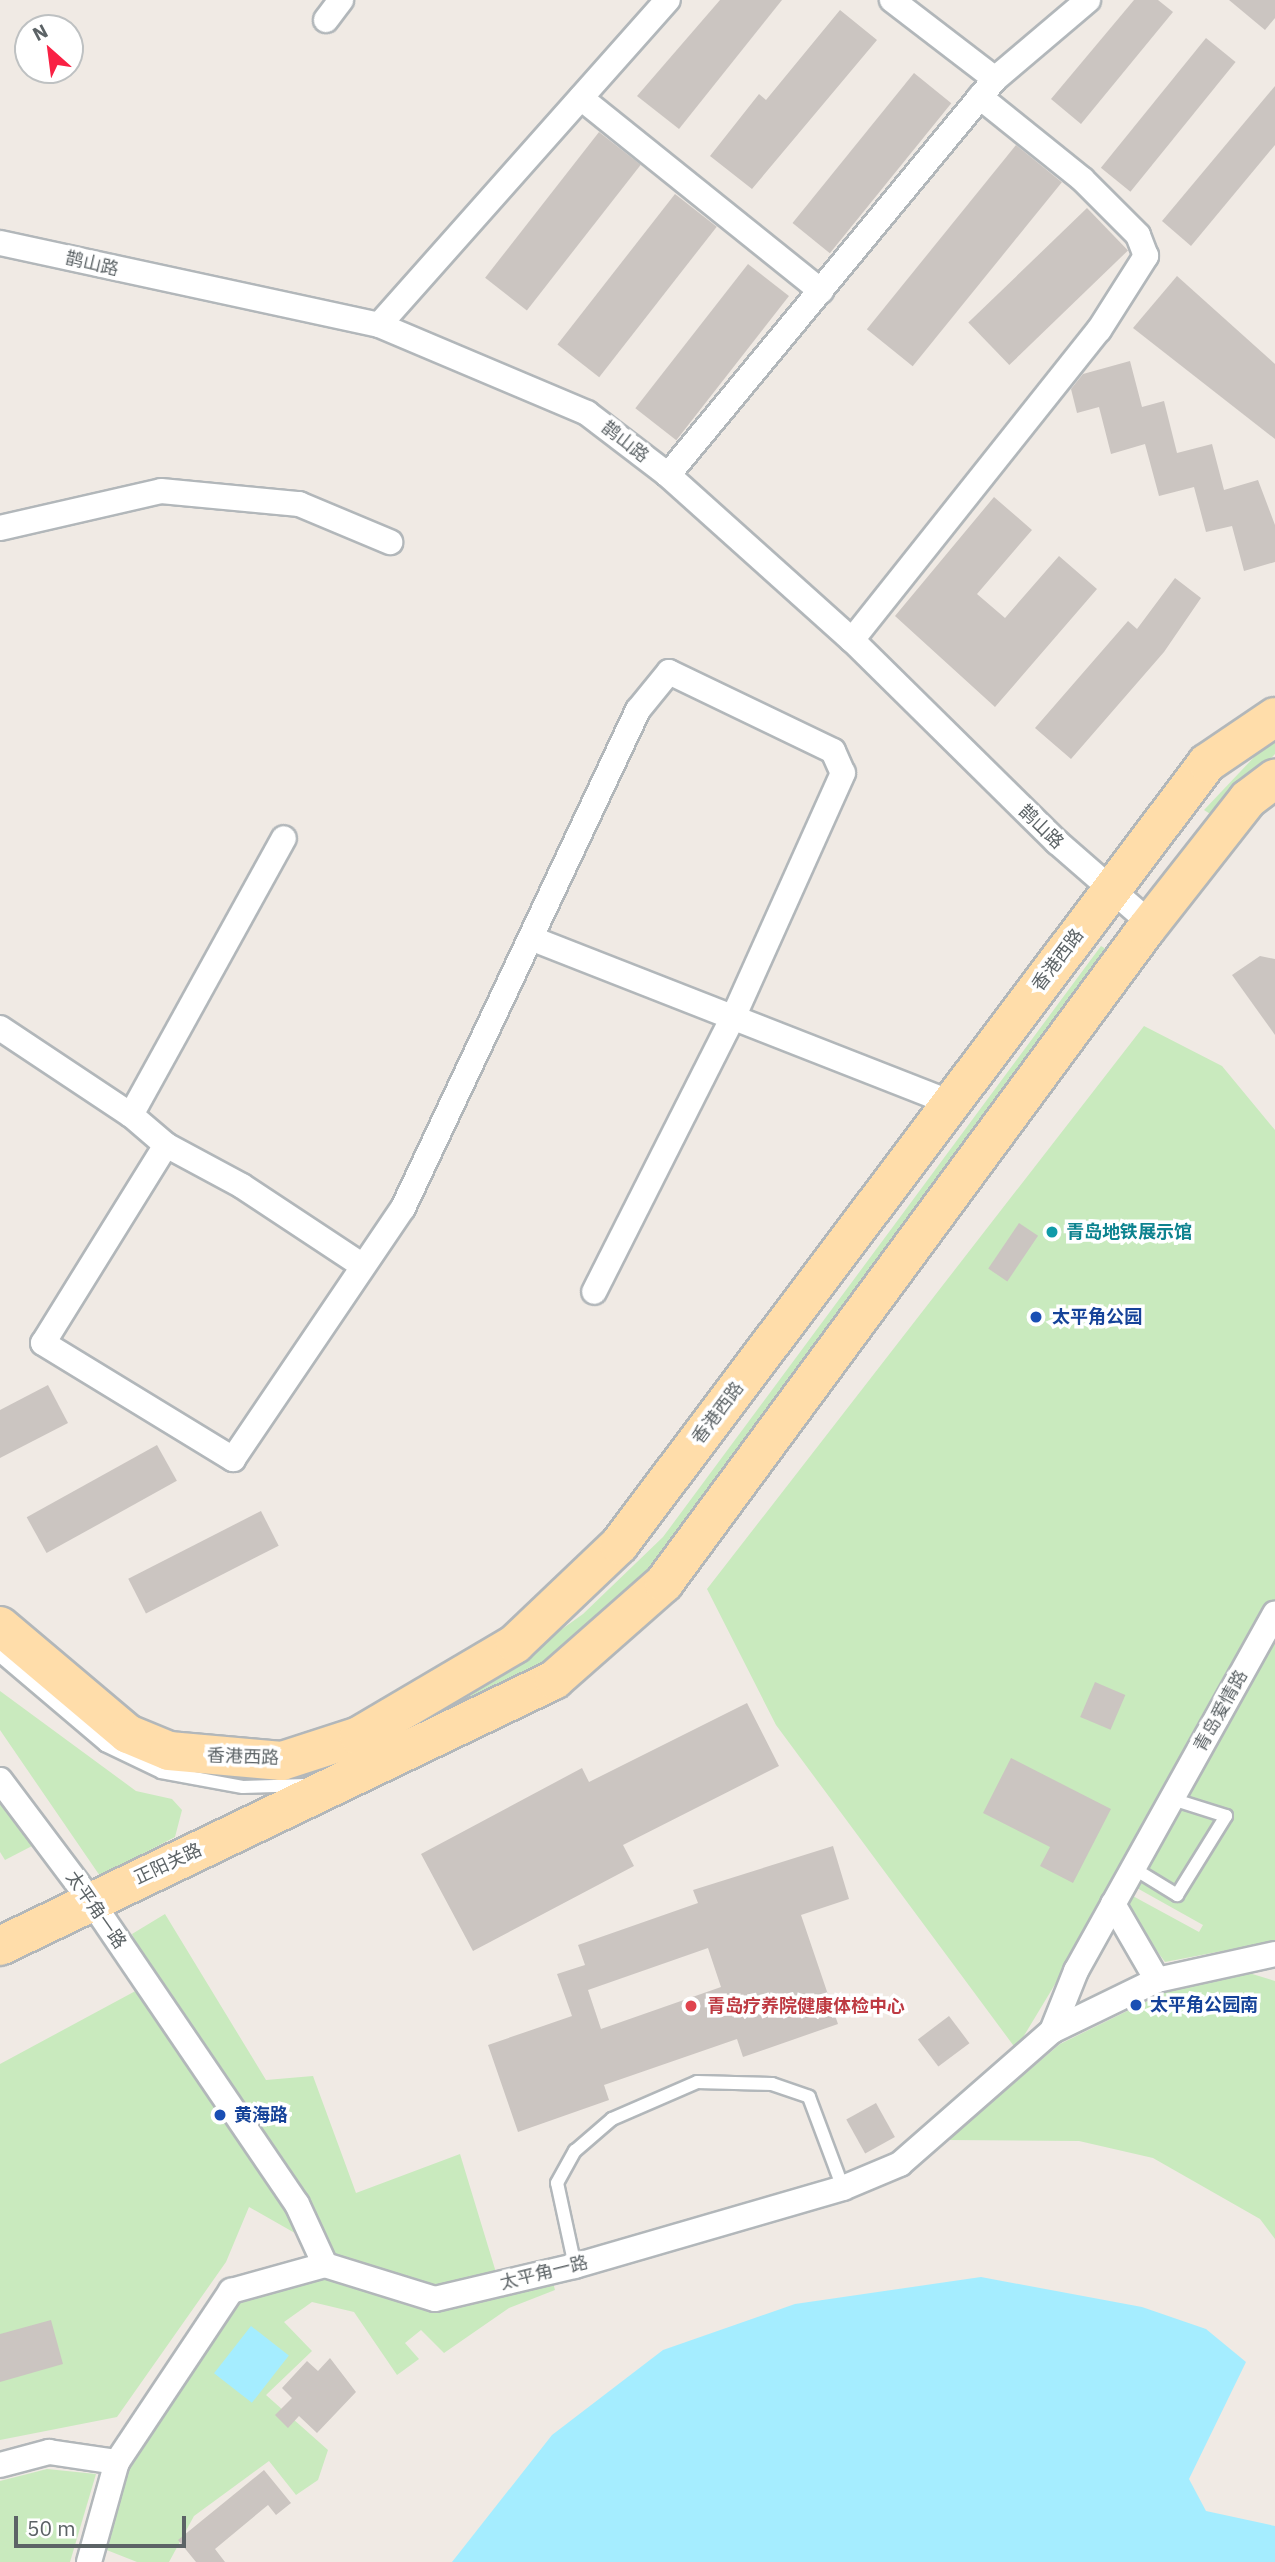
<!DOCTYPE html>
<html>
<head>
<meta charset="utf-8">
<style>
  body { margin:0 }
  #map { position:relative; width:1275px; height:2562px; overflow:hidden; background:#f0eae4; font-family:"IBM Plex Sans","Noto Sans SC",sans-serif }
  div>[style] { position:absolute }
  .green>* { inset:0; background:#c9eabe }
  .water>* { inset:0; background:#a5edff; transform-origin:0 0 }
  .building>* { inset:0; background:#cbc5c1; transform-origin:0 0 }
  .roads { filter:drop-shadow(2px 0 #b2b7ba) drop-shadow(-2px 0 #b2b7ba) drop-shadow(0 2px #b2b7ba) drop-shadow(0 -2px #b2b7ba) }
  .lane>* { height:12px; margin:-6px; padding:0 6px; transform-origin:6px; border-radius:6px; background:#fff }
  .street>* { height:24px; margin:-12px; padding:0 12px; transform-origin:12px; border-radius:12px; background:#fff }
  .primary>* { height:38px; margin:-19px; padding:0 19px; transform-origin:19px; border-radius:19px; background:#fda }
  .dots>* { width:19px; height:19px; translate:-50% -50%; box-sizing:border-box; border:4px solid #fff; border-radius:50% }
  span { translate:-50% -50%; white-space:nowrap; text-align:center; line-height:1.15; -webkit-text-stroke:7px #fff; paint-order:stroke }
  .street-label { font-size:18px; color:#5c6366 }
  .culture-label { font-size:18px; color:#0d838f; font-weight:700 }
  .left { translate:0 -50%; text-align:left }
  .transit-label { font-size:18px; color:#164399; font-weight:700 }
  .health-label { font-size:18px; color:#be3a42; font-weight:700 }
  .north { position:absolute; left:14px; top:14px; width:70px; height:70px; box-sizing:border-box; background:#fff; border:2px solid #bec1c2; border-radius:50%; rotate:332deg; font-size:19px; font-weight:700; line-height:28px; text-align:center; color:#5c6366 }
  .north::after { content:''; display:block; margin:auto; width:24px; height:32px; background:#f92144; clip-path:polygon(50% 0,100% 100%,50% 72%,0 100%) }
  .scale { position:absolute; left:14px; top:2516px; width:172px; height:32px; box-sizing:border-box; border:4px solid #5c6366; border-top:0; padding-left:9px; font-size:21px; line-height:24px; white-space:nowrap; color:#5c6366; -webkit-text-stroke:5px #fff; paint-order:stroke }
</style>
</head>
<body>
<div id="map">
  <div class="green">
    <i style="clip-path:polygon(1275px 735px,1275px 754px,1215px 817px,1204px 810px)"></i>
    <i style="clip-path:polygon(1101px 946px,1114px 954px,676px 1545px,593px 1626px,502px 1692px,428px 1731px,420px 1718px,495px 1677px,583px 1614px,663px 1537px)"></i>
    <i style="clip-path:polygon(1144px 1026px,1222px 1066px,1275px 1130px,1275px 1941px,1165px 1962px,1126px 1909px,1131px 1895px,1199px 1932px,1203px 1925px,1119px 1878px,1016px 2049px,776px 1725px,707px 1589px)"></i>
    <i style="clip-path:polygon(0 1691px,136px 1791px,172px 1799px,182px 1810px,175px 1837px,100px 1876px,0 1730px)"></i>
    <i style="clip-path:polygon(0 1803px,32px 1846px,5px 1860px,0 1852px)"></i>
    <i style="clip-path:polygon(165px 1914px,266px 2080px,313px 2076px,356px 2193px,460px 2154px,498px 2279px,432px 2291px,372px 2277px,249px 2207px,226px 2262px,117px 2417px,0 2440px,0 2064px,154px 1981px,132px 1934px)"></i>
    <i style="clip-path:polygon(1249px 1973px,1275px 1981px,1275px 2239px,1260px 2219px,1153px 2158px,1079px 2141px,947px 2140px,1060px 2044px,1168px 1991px)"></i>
    <i style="clip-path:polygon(325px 2270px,430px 2304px,552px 2279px,555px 2290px,509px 2308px,444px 2353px,421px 2330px,405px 2343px,419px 2359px,397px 2375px,354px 2312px,312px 2302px,284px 2322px,312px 2351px,266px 2395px,328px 2450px,318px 2480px,296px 2495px,269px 2461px,194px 2516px,169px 2562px,137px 2562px,99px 2547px,121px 2465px,234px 2296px)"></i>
    <i style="clip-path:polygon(47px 2469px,96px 2474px,70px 2562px,0 2562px,0 2481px)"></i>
  </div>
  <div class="water">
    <i style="clip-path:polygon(981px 2277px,1142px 2307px,1206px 2329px,1246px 2362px,1189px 2479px,1206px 2511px,1275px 2526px,1275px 2562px,452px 2562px,552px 2435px,663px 2350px,795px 2304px)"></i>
    <i style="left:251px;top:2326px;width:48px;height:60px;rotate:38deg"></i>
  </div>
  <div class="building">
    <i style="clip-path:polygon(720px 0,782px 0,679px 129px,637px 96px)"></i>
    <i style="clip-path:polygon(1134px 0,1158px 0,1173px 12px,1081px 124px,1051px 99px)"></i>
    <i style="clip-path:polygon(1229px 0,1275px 0,1275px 18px,1265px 30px)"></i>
    <i style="clip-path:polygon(840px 10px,877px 40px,752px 189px,710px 156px,759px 94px,766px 100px)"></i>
    <i style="left:1206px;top:38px;width:38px;height:167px;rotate:39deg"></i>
    <i style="left:914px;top:73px;width:48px;height:193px;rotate:39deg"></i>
    <i style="clip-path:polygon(1275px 86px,1275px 145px,1191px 246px,1162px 221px)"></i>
    <i style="left:599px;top:132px;width:53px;height:185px;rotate:38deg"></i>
    <i style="left:1016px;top:145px;width:59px;height:237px;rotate:39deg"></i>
    <i style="left:675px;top:194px;width:53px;height:191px;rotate:38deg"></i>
    <i style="left:1087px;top:208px;width:59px;height:165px;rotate:46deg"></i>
    <i style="left:748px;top:264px;width:52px;height:183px;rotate:38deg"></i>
    <i style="clip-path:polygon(1177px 276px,1275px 364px,1275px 439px,1133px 328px)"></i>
    <i style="clip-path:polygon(1130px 361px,1142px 407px,1164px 401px,1177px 453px,1212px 444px,1224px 490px,1258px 480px,1275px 525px,1275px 562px,1244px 571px,1232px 526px,1206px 532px,1194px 487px,1159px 496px,1145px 444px,1111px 454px,1099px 407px,1077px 413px,1071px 389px,1083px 374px)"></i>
    <i style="clip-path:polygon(994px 497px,1032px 530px,977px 594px,1005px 618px,1059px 556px,1097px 589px,995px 707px,895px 616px)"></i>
    <i style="clip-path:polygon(1175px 578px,1201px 598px,1164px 652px,1071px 759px,1035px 728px,1128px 621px,1137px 629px)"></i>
    <i style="clip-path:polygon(1260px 956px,1275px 959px,1275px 1035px,1232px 975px)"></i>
    <i style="left:1019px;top:1223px;width:23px;height:55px;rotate:34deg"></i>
    <i style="clip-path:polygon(48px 1385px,68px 1423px,0 1458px,0 1410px)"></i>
    <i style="left:157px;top:1445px;width:41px;height:149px;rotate:61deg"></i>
    <i style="left:261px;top:1511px;width:39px;height:149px;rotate:63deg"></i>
    <i style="left:1095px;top:1682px;width:33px;height:38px;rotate:23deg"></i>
    <i style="clip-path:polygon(747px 1703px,779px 1766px,623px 1845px,634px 1866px,473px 1951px,421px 1854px,582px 1768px,589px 1782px)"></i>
    <i style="clip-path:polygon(1011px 1758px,1111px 1809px,1073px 1883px,1040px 1866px,1050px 1847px,983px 1813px)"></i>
    <i style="clip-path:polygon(evenodd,833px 1846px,849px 1899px,801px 1915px,838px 2024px,743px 2057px,737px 2039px,604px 2085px,609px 2100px,518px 2132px,488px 2045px,572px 2016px,557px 1974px,585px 1965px,578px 1945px,698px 1903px,693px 1890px,833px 1846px,708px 1948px,721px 1987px,601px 2029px,588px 1990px,708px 1948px)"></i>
    <i style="left:949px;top:2016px;width:34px;height:39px;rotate:53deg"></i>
    <i style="left:876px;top:2103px;width:39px;height:34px;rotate:61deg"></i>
    <i style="clip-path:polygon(51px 2320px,63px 2364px,0 2382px,0 2334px)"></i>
    <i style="clip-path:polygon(330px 2358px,356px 2392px,317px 2433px,299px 2416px,288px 2428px,275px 2415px,292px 2398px,282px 2388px,307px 2361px,318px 2371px)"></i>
    <i style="clip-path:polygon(264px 2470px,291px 2503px,276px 2515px,268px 2505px,215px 2549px,225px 2562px,196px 2562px,178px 2540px)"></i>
  </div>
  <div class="roads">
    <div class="lane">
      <i style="left:0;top:1656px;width:138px;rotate:40.3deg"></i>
      <i style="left:105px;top:1745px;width:62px;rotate:25.7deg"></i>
      <i style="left:161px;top:1772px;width:83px;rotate:10.4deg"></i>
      <i style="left:243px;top:1787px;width:63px;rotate:-1.8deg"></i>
      <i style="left:1133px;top:1868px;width:52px;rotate:31.5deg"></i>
      <i style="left:1177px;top:1895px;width:93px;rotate:-58.2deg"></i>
      <i style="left:1226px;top:1816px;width:57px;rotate:-162.5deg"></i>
      <i style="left:575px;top:2266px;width:85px;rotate:-102.2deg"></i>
      <i style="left:557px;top:2183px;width:37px;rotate:-61deg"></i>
      <i style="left:575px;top:2151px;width:49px;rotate:-40.9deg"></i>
      <i style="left:612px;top:2119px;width:93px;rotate:-23.5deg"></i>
      <i style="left:697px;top:2082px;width:75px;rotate:1.5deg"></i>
      <i style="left:772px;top:2084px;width:39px;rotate:19deg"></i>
      <i style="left:809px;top:2097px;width:97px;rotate:69.5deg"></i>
    </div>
    <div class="street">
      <i style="left:326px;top:20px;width:25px;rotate:-53deg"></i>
      <i style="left:995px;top:79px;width:122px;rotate:-40.3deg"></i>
      <i style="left:581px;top:98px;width:308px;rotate:38.8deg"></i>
      <i style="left:0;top:243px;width:388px;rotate:12.2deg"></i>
      <i style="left:379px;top:325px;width:226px;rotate:22.9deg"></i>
      <i style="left:587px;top:413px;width:102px;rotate:37.4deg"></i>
      <i style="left:668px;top:475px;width:247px;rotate:41.9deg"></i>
      <i style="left:852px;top:640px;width:288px;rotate:44.6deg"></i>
      <i style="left:1057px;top:842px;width:125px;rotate:41.1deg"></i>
      <i style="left:379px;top:325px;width:435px;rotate:-48.4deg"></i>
      <i style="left:668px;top:475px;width:514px;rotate:-50.45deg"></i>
      <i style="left:995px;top:79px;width:130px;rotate:-142.5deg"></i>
      <i style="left:0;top:528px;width:165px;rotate:-12.9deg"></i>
      <i style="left:161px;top:491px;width:139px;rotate:5.4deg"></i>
      <i style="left:299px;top:504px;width:99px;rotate:22.7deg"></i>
      <i style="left:852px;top:640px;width:396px;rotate:-51.5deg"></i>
      <i style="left:1099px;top:330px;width:88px;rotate:-57.6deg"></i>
      <i style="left:1146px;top:256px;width:22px;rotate:-111deg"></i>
      <i style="left:1138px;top:235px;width:79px;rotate:-135deg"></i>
      <i style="left:1082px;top:179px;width:131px;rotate:-141.2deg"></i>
      <i style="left:533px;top:939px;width:449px;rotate:21.4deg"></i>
      <i style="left:0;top:1028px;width:157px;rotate:33.6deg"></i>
      <i style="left:131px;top:1115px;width:46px;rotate:40.6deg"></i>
      <i style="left:166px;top:1145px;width:86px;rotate:28.3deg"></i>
      <i style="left:242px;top:1186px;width:141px;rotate:33.5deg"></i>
      <i style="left:131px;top:1115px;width:316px;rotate:-61.1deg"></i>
      <i style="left:166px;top:1145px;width:233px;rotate:121.8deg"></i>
      <i style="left:43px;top:1343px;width:223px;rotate:31.4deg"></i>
      <i style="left:233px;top:1459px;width:303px;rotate:-55.9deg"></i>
      <i style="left:403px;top:1208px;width:551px;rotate:-64.74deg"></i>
      <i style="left:638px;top:710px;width:49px;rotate:-50.8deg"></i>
      <i style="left:669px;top:672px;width:182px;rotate:25.7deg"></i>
      <i style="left:833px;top:751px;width:24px;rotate:66deg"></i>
      <i style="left:843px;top:773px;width:265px;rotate:114.2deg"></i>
      <i style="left:734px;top:1015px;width:310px;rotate:116.8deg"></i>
      <i style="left:0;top:1780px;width:151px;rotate:53.1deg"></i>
      <i style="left:91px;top:1901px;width:366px;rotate:55.8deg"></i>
      <i style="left:297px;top:2204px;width:67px;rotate:65.3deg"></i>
      <i style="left:325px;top:2265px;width:115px;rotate:17.2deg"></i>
      <i style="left:435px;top:2299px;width:144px;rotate:-13.3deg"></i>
      <i style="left:575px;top:2266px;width:279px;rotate:-16.2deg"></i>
      <i style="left:843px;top:2188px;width:62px;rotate:-22.8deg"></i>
      <i style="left:900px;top:2164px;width:202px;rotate:-41.2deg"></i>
      <i style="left:1052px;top:2031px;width:117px;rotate:-25.9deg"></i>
      <i style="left:1157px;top:1980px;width:121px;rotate:-12.4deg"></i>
      <i style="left:1113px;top:1904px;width:88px;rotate:59.9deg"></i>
      <i style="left:1052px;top:2031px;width:65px;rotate:-68.2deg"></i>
      <i style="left:1076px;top:1971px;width:409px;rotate:-60.9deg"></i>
      <i style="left:0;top:2465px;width:51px;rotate:-14.9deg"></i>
      <i style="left:49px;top:2452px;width:69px;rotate:8.4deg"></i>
      <i style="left:89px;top:2562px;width:104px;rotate:-74.4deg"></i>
      <i style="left:117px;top:2462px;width:206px;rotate:-56.3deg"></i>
      <i style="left:231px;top:2291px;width:98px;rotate:-15.5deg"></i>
    </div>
    <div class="primary">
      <i style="left:0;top:1626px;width:167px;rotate:40.2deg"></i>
      <i style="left:128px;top:1734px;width:44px;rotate:22.5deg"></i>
      <i style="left:169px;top:1751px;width:113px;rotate:5.1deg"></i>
      <i style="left:282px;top:1761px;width:81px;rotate:-18deg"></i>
      <i style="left:359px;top:1736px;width:181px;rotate:-30.5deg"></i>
      <i style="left:515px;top:1644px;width:144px;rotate:-43.6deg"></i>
      <i style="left:619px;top:1545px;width:978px;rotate:-53.06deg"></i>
      <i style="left:1207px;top:763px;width:82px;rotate:-34.1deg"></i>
      <i style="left:0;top:1946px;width:615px;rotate:-25.65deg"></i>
      <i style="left:554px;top:1680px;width:147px;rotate:-41.4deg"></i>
      <i style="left:664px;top:1583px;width:812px;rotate:-53.61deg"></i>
      <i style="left:1146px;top:929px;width:165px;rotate:-51.9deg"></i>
      <i style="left:1248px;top:799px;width:34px;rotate:-37deg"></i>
    </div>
  </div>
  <div class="dots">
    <i style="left:1052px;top:1232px;background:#0f9aa8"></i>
    <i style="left:1036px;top:1317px;background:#1a4fb4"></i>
    <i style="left:1136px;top:2005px;background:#1a4fb4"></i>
    <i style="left:691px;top:2006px;background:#e0444e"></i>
    <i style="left:220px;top:2115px;background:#1a4fb4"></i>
  </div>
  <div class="street-label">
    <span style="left:92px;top:264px;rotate:13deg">鹊山路</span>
    <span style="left:625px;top:442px;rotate:38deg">鹊山路</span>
    <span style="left:1041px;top:827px;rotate:44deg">鹊山路</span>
    <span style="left:1058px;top:960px;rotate:-53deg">香港西路</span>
    <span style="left:718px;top:1413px;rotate:-53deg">香港西路</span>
    <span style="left:1221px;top:1711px;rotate:-61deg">青岛爱情路</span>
    <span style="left:243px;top:1757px;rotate:2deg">香港西路</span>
    <span style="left:168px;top:1864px;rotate:-25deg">正阳关路</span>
    <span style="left:96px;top:1910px;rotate:55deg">太平角一路</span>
    <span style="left:544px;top:2273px;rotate:-14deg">太平角一路</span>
  </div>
  <div class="culture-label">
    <span class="left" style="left:1066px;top:1232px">青岛地铁展示馆</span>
  </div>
  <div class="transit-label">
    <span class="left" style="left:1052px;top:1317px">太平角公园</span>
    <span class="left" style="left:1150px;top:2005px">太平角公园南</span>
    <span class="left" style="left:234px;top:2115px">黄海路</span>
  </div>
  <div class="health-label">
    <span class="left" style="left:707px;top:2006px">青岛疗养院健康体检中心</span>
  </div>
  <div class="north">N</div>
  <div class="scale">50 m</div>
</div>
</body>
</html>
